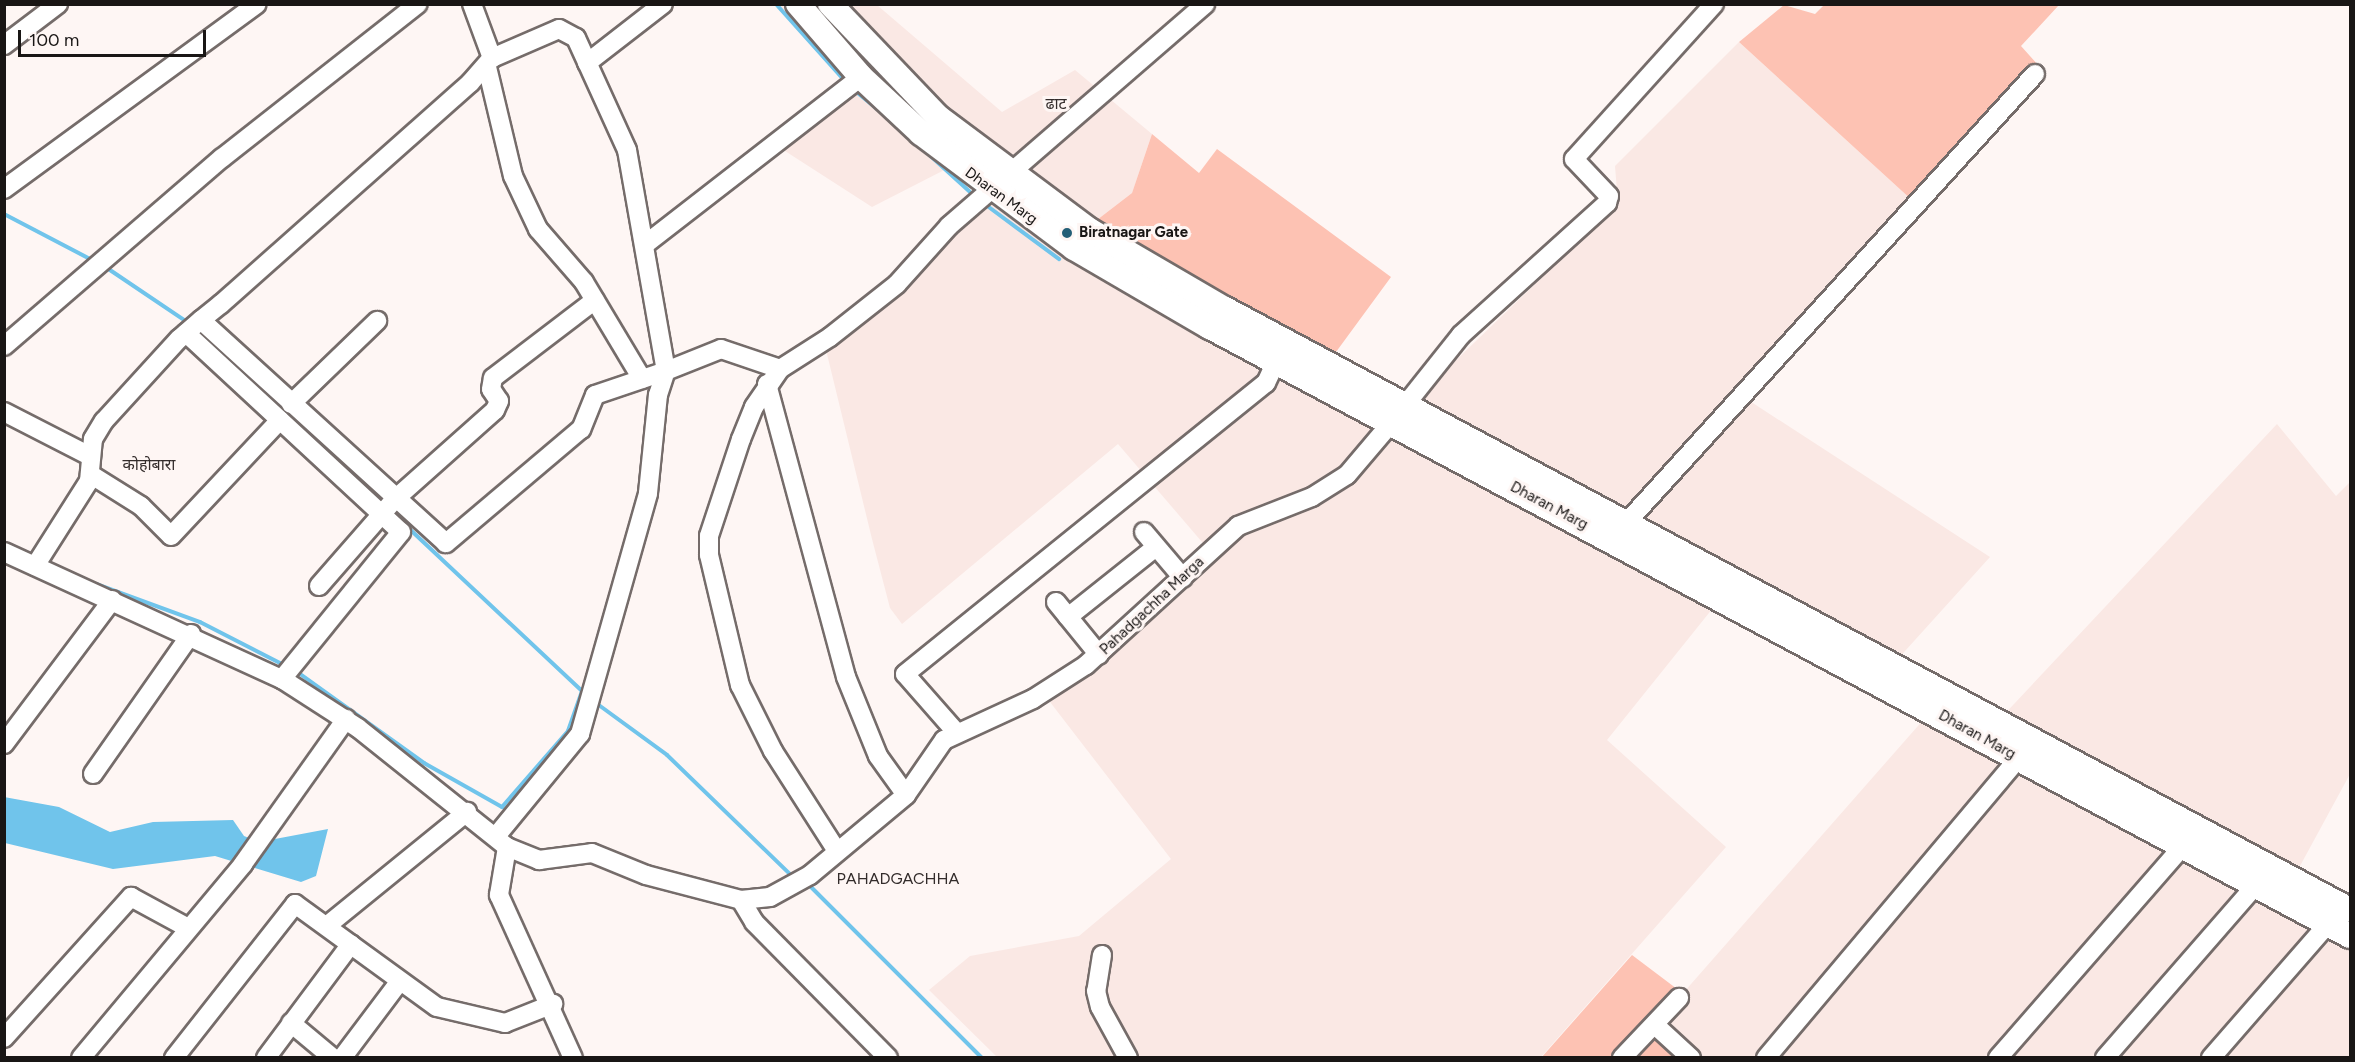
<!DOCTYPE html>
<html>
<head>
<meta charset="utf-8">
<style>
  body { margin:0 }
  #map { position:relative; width:2355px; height:1062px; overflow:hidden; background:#fef6f4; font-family:Figtree,"Noto Sans Devanagari",sans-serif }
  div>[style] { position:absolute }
  .built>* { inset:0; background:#fae8e4 }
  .green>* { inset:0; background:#fdc2b3 }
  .water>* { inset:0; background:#70c4eb }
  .stream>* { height:4px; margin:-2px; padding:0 2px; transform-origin:2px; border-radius:2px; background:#70c4eb }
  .roads { filter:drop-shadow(2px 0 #756c6a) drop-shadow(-2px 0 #756c6a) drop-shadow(0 2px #756c6a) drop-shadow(0 -2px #756c6a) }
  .minor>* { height:18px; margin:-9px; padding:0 9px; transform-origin:9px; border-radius:9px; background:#fff }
  .major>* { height:24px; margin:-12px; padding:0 12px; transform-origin:12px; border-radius:12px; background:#fff }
  .dots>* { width:16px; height:16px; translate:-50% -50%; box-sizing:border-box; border:3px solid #fef6f4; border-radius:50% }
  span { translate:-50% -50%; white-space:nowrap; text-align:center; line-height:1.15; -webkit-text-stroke:6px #fef6f4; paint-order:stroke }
  .street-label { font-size:15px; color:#191615 }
  .poi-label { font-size:15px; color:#191615; font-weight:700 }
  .left { translate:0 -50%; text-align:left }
  .neighbourhood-label { font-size:16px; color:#332c2b }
  .frame { position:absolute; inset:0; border:6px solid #191615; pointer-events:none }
  .scale { position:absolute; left:18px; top:30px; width:188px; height:27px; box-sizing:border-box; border:3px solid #191615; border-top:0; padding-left:8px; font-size:18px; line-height:21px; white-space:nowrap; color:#191615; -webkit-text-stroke:4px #fef6f4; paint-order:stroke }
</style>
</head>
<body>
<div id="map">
  <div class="built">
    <i style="clip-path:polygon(776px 5px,877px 5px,1002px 112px,1075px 70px,1152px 134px,1132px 193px,1067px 243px,1392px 422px,1618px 204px,1615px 166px,1739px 42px,1914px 202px,1739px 394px,1990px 557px,1877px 682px,1721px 598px,1607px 740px,1726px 847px,1541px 1057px,997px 1057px,929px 990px,970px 956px,1079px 936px,1171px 859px,1050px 702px,1150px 621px,1142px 611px,1208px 549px,1118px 444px,902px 624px,890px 608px,872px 539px,827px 354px,830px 337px,991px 191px,958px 163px,872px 207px,785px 151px,772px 135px,843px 80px)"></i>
    <i style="clip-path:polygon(2277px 424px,2336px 496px,2350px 482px,2350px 774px,2282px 899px,2350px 936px,2350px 1057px,1691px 1058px,1655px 1025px,1932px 710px,1982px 738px)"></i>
  </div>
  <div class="green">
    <i style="clip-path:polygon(1825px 4px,2059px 5px,2021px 46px,2039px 66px,1914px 202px,1739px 42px,1784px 5px,1815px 14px)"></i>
    <i style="clip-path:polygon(1152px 134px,1199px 173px,1217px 149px,1391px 277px,1314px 382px,1067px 243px,1132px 193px)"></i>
    <i style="clip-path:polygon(1632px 955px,1685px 995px,1655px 1025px,1691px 1057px,1541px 1058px)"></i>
  </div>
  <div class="water">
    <i style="clip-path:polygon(4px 797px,59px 807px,110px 832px,153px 822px,233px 820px,244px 836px,259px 842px,328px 829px,316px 876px,301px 882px,215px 856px,113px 869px,5px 843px)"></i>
  </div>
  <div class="stream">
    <i style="left:776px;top:4px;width:102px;rotate:48.2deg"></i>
    <i style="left:854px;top:90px;width:43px;rotate:39.3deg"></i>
    <i style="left:924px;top:150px;width:62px;rotate:42.4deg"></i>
    <i style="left:986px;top:205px;width:91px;rotate:36.5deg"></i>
    <i style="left:4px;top:214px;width:97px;rotate:27.6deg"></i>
    <i style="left:104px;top:266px;width:104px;rotate:34deg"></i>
    <i style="left:198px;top:331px;width:160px;rotate:43deg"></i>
    <i style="left:96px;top:584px;width:111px;rotate:20.1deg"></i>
    <i style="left:200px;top:622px;width:92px;rotate:27.1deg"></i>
    <i style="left:296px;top:671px;width:158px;rotate:35.7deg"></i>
    <i style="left:424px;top:763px;width:90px;rotate:29.4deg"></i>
    <i style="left:502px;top:807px;width:101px;rotate:-49deg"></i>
    <i style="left:568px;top:731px;width:42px;rotate:-70.7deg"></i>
    <i style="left:582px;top:691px;width:241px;rotate:-136.8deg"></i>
    <i style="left:596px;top:703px;width:88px;rotate:36.2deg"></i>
    <i style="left:667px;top:755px;width:177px;rotate:44.1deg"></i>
    <i style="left:809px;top:885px;width:245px;rotate:45deg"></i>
  </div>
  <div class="roads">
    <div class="minor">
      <i style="left:472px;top:4px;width:58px;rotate:69.7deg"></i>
      <i style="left:4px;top:45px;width:68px;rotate:-37.2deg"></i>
      <i style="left:587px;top:63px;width:96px;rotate:-37.8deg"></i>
      <i style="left:487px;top:67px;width:112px;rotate:76.6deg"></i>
      <i style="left:513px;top:176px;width:59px;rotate:64.7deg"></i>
      <i style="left:538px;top:229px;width:70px;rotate:49deg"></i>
      <i style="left:584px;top:282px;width:113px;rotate:59.1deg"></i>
      <i style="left:4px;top:189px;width:313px;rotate:-36.2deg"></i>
      <i style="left:647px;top:243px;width:271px;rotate:-37.8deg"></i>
      <i style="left:186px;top:333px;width:293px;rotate:42.8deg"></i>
      <i style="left:401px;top:532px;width:189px;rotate:129deg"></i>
      <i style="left:4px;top:346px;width:288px;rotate:-40.8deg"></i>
      <i style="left:222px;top:158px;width:249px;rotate:-38.2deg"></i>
      <i style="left:780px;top:369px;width:46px;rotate:124.4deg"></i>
      <i style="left:754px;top:407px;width:35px;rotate:112deg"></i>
      <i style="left:741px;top:439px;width:102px;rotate:108.3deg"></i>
      <i style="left:709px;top:536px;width:19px;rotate:90deg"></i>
      <i style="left:709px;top:555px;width:134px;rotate:76.6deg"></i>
      <i style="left:740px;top:685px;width:74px;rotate:63.4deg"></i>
      <i style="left:773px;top:751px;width:119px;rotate:57.4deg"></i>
      <i style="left:767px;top:384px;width:303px;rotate:74.9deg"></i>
      <i style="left:846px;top:677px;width:85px;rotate:67.9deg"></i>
      <i style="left:878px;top:756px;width:48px;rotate:54.3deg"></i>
      <i style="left:291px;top:404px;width:120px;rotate:-44deg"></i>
      <i style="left:1406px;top:404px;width:88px;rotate:-51.4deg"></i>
      <i style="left:1461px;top:335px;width:197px;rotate:-42.1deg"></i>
      <i style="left:1607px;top:203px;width:7px;rotate:-74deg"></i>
      <i style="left:1609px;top:196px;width:51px;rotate:-133.4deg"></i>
      <i style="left:1574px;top:159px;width:209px;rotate:-47.9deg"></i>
      <i style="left:4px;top:412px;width:97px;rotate:27.1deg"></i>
      <i style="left:90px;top:474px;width:60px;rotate:32.1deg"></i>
      <i style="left:141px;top:506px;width:42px;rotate:45deg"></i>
      <i style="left:171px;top:536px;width:159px;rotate:-46.8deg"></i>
      <i style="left:1627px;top:522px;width:606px;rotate:-47.68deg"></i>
      <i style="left:1144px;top:532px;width:60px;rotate:49.7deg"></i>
      <i style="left:4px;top:552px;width:306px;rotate:24.6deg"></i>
      <i style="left:282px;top:679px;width:90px;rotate:32.8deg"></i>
      <i style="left:358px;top:728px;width:191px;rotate:38.6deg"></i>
      <i style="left:507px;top:847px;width:35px;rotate:22deg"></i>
      <i style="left:539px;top:860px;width:53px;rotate:-7.5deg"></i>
      <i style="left:592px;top:853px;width:58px;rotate:22.2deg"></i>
      <i style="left:646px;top:875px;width:98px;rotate:14.7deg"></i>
      <i style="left:741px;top:900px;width:29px;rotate:-6deg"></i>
      <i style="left:770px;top:897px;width:46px;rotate:-28.8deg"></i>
      <i style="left:810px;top:875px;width:125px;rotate:-39.8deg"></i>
      <i style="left:906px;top:795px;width:67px;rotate:-55.4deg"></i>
      <i style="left:944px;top:740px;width:98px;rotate:-24.7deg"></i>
      <i style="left:1033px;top:699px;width:63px;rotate:-32.7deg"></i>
      <i style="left:1086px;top:665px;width:206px;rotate:-42.4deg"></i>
      <i style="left:1238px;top:526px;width:79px;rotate:-21.4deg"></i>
      <i style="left:1312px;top:497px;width:41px;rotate:-32.2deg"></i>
      <i style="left:1347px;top:475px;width:70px;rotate:-49.7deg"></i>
      <i style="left:35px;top:566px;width:101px;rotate:-57.6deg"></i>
      <i style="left:89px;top:481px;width:42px;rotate:-84.6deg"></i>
      <i style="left:93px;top:439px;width:21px;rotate:-59deg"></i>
      <i style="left:104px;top:421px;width:111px;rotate:-47.6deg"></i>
      <i style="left:179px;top:339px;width:29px;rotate:-41deg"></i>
      <i style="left:201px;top:320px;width:26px;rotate:-39deg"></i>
      <i style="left:221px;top:304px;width:333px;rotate:-41.6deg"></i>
      <i style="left:470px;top:83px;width:33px;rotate:-49deg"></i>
      <i style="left:492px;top:58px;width:73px;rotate:-23.4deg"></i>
      <i style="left:559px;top:29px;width:19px;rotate:28deg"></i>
      <i style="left:576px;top:38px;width:123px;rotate:65.5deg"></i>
      <i style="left:627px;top:150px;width:224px;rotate:80deg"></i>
      <i style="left:666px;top:371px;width:75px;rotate:161.3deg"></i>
      <i style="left:595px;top:395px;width:37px;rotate:112deg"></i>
      <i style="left:581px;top:429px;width:177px;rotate:139.8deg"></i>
      <i style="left:446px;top:543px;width:331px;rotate:-137.7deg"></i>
      <i style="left:319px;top:586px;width:114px;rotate:-48.9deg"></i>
      <i style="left:394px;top:500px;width:135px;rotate:-41.7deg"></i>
      <i style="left:495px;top:410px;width:10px;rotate:-66deg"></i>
      <i style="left:499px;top:401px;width:14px;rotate:-124deg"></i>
      <i style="left:491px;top:389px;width:11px;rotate:-80deg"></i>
      <i style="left:493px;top:378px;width:128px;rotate:-37.4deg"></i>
      <i style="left:1056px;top:602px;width:68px;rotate:50.9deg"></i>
      <i style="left:1068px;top:617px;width:112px;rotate:-38.5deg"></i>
      <i style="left:956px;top:732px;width:77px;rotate:-131.3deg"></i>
      <i style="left:905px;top:674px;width:464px;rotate:-38.9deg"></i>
      <i style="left:1266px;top:383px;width:23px;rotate:-65deg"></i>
      <i style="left:4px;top:744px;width:180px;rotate:-53.1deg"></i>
      <i style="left:93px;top:774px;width:171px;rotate:-55deg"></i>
      <i style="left:497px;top:835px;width:131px;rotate:-50.6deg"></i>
      <i style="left:580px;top:734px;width:250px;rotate:-74.2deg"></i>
      <i style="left:648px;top:493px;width:99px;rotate:-84.2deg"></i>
      <i style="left:658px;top:395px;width:25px;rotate:-72deg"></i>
      <i style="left:666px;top:371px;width:59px;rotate:-21.8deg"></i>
      <i style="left:721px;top:349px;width:62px;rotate:18.7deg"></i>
      <i style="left:780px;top:369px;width:59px;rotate:-32.6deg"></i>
      <i style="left:830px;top:337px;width:85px;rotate:-38.3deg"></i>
      <i style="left:897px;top:284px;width:78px;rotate:-48.1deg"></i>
      <i style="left:949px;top:226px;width:339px;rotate:-40.9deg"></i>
      <i style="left:507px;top:847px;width:49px;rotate:99.5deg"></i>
      <i style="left:499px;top:895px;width:179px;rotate:65.6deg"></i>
      <i style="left:741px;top:900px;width:26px;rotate:59deg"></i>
      <i style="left:754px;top:922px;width:191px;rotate:45.4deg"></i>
      <i style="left:329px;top:924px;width:178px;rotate:-39.1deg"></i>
      <i style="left:1102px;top:955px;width:36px;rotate:99deg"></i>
      <i style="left:1096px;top:991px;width:16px;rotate:76deg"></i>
      <i style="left:1100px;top:1007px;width:58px;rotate:61.2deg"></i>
      <i style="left:291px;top:1023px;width:55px;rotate:39.8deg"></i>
      <i style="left:1655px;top:1025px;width:49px;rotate:42.5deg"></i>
      <i style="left:4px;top:1038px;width:190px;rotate:-48deg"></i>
      <i style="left:131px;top:897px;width:65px;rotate:28.5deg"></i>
      <i style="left:81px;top:1058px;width:253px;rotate:-50.1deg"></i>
      <i style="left:243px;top:864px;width:178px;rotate:-54.6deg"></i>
      <i style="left:174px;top:1058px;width:196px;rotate:-51.8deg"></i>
      <i style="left:295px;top:904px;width:175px;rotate:36deg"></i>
      <i style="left:437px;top:1007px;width:70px;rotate:13.2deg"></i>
      <i style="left:505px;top:1023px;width:52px;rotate:-21.6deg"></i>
      <i style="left:266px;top:1058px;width:142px;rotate:-53.3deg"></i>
      <i style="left:342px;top:1058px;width:95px;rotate:-53.1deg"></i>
      <i style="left:1622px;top:1058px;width:83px;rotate:-46.5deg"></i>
      <i style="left:1766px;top:1058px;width:392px;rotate:-49.9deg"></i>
      <i style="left:1998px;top:1058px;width:281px;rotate:-48.9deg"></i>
      <i style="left:2105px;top:1058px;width:230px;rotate:-48.9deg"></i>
      <i style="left:2211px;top:1058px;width:178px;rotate:-48.9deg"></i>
    </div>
    <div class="major">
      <i style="left:798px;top:4px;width:96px;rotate:49.2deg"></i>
      <i style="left:861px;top:77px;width:82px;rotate:43deg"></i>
      <i style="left:921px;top:133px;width:191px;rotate:36.9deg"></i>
      <i style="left:1074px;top:248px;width:157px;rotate:30.2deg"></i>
      <i style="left:1210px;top:327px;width:1292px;rotate:28.11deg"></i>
      <i style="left:830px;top:4px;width:156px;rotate:46.3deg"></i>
      <i style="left:938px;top:117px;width:189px;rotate:36.8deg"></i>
      <i style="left:1089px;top:230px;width:157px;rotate:30.2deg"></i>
      <i style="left:1225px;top:309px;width:1275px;rotate:28.11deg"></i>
    </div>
  </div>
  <div class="dots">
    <i style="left:1067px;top:233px;background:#235e76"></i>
  </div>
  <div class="street-label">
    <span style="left:1001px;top:196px;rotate:36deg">Dharan Marg</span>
    <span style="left:1549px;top:506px;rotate:28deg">Dharan Marg</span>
    <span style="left:1152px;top:606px;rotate:-43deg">Pahadgachha Marga</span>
    <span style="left:1977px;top:735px;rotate:29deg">Dharan Marg</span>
  </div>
  <div class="poi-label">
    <span class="left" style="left:1079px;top:233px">Biratnagar Gate</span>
  </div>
  <div class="neighbourhood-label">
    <span style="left:1056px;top:104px">ढाट</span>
    <span style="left:149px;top:465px">कोहोबारा</span>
    <span style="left:898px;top:879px">PAHADGACHHA</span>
  </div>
  <div class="frame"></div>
  <div class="scale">100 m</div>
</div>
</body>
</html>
